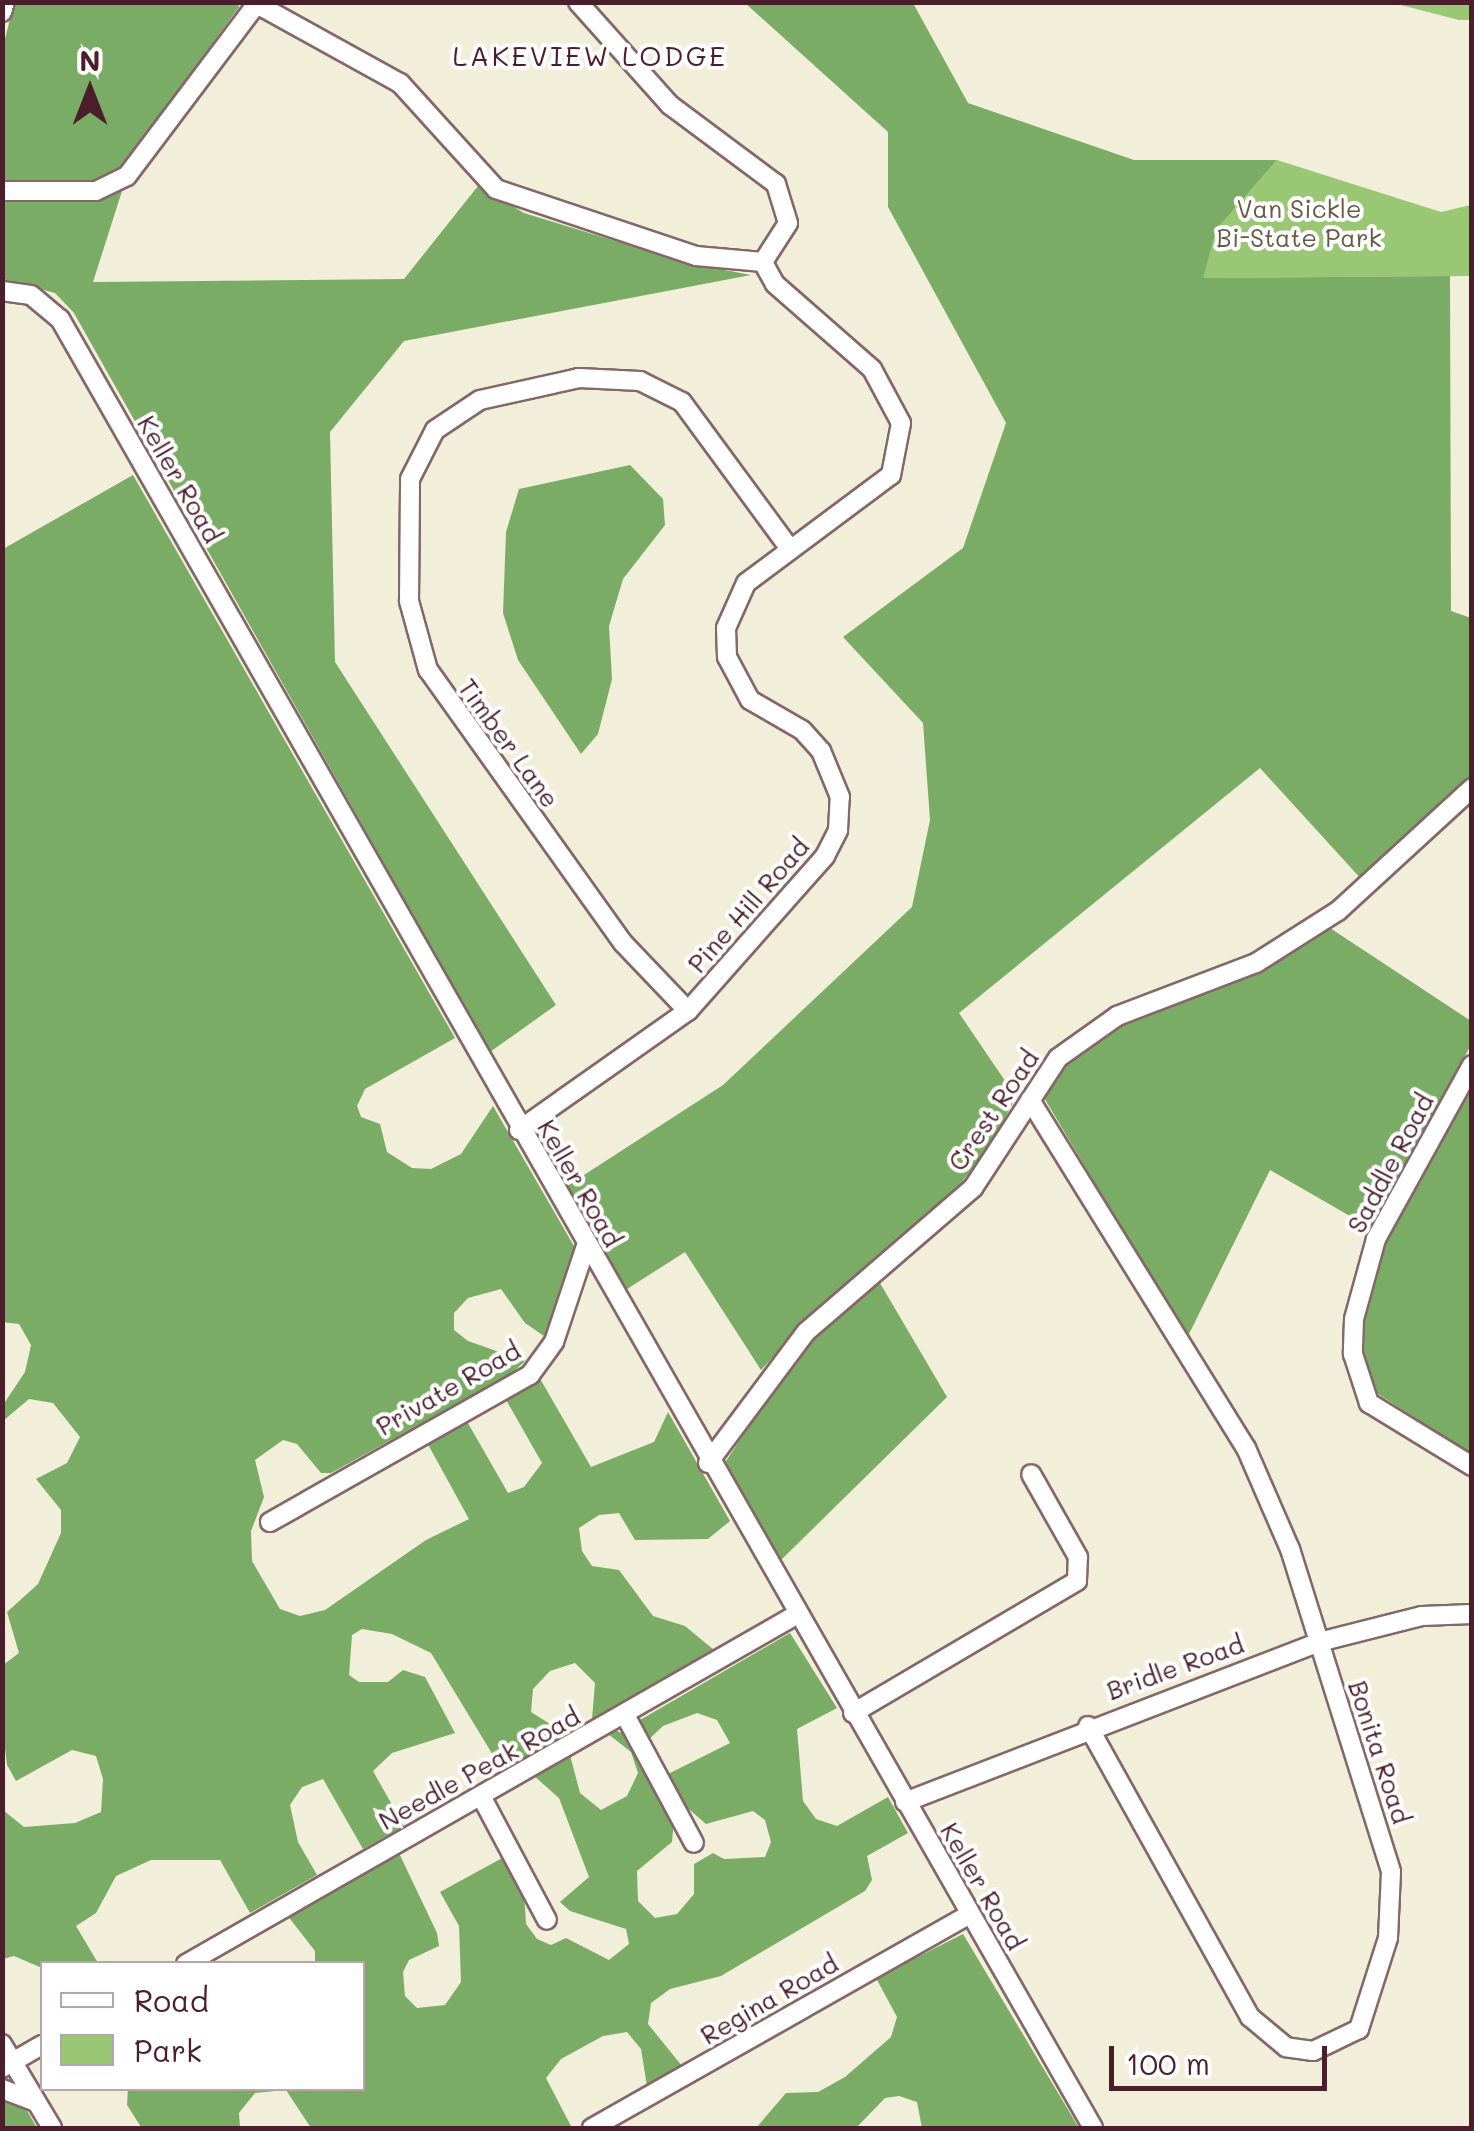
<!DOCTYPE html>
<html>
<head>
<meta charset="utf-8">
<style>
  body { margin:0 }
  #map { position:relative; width:1474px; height:2131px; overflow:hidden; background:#f1eed9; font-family:Mali,sans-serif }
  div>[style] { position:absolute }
  .green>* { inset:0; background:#9ac774 }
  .forest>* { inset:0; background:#7bac66 }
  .roads { filter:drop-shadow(2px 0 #846768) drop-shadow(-2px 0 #846768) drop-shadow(0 2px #846768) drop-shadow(0 -2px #846768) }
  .minor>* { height:18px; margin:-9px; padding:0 9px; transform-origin:9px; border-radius:9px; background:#fff }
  span { translate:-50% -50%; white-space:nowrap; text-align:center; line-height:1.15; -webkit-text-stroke:8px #fff; paint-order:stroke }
  .park-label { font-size:25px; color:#665a45 }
  .street-label { font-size:25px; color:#4a1f2b }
  .neighbourhood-label { font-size:28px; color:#4a1f2b; letter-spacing:2.5px }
  .frame { position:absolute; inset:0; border:5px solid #4a1f2b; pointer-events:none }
  .legend { position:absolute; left:40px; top:1961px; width:325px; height:130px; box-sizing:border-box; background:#fff; border:2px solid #b7a5aa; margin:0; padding:12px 18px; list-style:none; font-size:30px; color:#4a1f2b }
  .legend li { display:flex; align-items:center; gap:20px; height:50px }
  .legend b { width:50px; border:2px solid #b7a5aa }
  .north { position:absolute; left:40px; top:40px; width:100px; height:100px; -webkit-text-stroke:8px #fff; paint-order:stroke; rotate:0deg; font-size:28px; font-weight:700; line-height:40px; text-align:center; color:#4a1f2b }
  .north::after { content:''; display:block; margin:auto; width:35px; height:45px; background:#4a1f2b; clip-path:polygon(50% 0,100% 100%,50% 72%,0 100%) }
  .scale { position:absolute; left:1109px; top:2046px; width:218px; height:45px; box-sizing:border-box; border:5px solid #4a1f2b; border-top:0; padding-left:12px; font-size:30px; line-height:35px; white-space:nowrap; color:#4a1f2b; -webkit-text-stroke:8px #fff; paint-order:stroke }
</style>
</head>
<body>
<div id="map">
  <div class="green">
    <i style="clip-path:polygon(1393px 3px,1471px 3px,1471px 20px,1459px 20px)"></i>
    <i style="clip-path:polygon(1277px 160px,1441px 212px,1471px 205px,1471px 276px,1202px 278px,1216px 230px)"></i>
  </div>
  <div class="forest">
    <i style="clip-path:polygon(14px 3px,238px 3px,239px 7px,117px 174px,93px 183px,3px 184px,3px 47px)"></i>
    <i style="clip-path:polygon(745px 3px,913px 3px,968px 103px,1134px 160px,1277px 160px,1216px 230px,1203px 278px,1450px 276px,1451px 611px,1471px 618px,1471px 779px,1363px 881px,1260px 768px,959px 1013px,1016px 1097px,989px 1148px,952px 1194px,820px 1305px,761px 1370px,685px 1252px,624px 1291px,567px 1186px,723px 1085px,912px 907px,930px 820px,923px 723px,843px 637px,963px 548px,1006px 423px,888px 207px,888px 132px)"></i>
    <i style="clip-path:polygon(478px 186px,524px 213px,687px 263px,751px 275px,404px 341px,330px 432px,335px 662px,556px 1005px,490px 1052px,74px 313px,55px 293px,3px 279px,2px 200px,96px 200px,122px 191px,93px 282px,404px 279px)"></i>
    <i style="clip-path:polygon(630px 465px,663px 499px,665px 525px,623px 579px,609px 626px,612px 679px,598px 734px,581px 754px,518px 660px,503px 613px,506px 532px,519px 489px)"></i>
    <i style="clip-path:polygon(133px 475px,455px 1038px,365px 1089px,357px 1106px,361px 1117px,380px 1124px,387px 1152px,412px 1168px,431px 1169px,461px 1154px,493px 1106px,578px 1253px,554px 1326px,544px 1336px,525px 1323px,501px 1289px,468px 1298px,454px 1313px,454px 1330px,468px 1341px,525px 1361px,511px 1374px,331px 1473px,321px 1473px,297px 1444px,283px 1440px,255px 1460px,264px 1497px,251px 1531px,252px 1561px,280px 1609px,300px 1616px,325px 1610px,426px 1540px,469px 1519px,425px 1439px,465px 1418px,508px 1493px,524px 1487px,542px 1463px,505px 1398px,539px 1377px,591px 1467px,654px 1442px,668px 1412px,730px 1521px,708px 1539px,635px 1540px,619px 1513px,599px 1515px,579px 1528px,582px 1551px,592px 1566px,619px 1570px,653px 1616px,685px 1626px,714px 1650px,592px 1719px,595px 1683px,575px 1663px,550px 1671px,533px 1689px,531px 1712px,566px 1734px,502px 1770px,431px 1653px,392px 1634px,362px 1629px,352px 1635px,349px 1675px,359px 1682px,388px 1682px,403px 1670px,425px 1677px,455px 1733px,392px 1753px,373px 1771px,404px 1826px,363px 1849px,323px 1779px,302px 1787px,290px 1805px,298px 1842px,317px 1875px,250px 1913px,220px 1860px,151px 1860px,116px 1876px,96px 1913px,76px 1926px,98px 1963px,42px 1968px,14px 1956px,3px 1959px,3px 1810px,24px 1827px,75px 1823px,101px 1812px,103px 1779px,96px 1756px,72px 1750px,16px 1781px,7px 1765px,2px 1722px,3px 1665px,19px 1653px,7px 1612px,38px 1584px,61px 1533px,61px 1510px,36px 1479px,67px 1463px,80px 1437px,53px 1403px,29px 1399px,3px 1421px,3px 1405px,25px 1372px,31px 1345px,19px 1324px,2px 1322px,3px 549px)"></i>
    <i style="clip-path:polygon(1330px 928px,1471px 1021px,1471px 1045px,1369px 1227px,1270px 1170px,1187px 1338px,1043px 1096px,1078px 1050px,1105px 1031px,1240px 980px)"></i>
    <i style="clip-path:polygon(1471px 1086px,1471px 1454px,1375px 1392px,1360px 1337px,1388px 1235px)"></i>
    <i style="clip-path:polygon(877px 1278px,947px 1397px,779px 1562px,724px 1464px,804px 1343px)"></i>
    <i style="clip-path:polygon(790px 1633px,837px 1708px,797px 1729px,803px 1801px,816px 1819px,837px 1826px,888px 1797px,908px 1833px,867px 1856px,872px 1880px,865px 1891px,721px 1976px,670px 1989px,651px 2003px,648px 2024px,682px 2066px,647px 2086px,641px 2049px,627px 2032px,603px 2036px,561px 2059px,546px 2078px,572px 2128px,311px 2128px,286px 2090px,255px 2093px,239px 2113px,240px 2128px,141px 2127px,127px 2105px,128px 2088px,362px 2088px,362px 1964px,315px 1963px,315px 1951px,287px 1915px,398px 1851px,437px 1933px,439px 1946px,409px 1960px,403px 1972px,405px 1996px,417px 2008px,445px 2005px,461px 1982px,459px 1926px,440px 1892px,504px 1857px,524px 1893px,526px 1924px,537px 1939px,551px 1945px,566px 1938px,609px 1960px,629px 1944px,626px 1929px,570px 1911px,560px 1902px,589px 1877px,559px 1798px,533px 1775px,570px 1755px,580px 1793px,601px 1810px,627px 1796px,638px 1773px,631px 1752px,608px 1734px,615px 1730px,628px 1736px,674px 1819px,672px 1842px,637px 1871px,638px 1901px,655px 1918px,677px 1914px,694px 1894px,694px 1864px,713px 1853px,724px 1859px,765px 1857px,771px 1842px,765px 1820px,753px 1811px,706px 1824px,683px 1804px,666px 1775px,730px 1743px,717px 1720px,697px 1713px,663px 1726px,647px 1741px,640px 1720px)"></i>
    <i style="clip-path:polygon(963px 1934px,1079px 2128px,922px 2128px,917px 2102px,899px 2096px,885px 2098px,856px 2128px,756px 2128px,786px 2093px,818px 2092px,845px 2077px,891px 2037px,897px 2017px,876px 1978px)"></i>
    <i style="clip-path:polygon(2px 2098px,26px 2109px,37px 2128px,3px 2128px)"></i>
  </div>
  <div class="roads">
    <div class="minor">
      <i style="left:253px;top:2px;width:168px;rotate:28.9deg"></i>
      <i style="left:400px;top:83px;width:143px;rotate:47.8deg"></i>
      <i style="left:496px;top:189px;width:211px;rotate:18.5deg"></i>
      <i style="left:696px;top:256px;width:67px;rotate:5.1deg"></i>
      <i style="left:763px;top:262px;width:46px;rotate:-57.3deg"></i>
      <i style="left:788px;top:223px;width:41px;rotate:-107.1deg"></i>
      <i style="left:776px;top:184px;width:132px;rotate:-143.3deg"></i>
      <i style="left:670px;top:105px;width:138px;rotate:-131.8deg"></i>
      <i style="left:2px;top:12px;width:10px;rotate:-73deg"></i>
      <i style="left:2px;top:191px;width:94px"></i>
      <i style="left:96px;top:191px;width:34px;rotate:-26deg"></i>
      <i style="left:127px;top:176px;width:213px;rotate:-53deg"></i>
      <i style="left:2px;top:291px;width:29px;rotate:8deg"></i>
      <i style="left:31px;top:295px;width:38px;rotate:40deg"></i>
      <i style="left:60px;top:319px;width:2083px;rotate:60.27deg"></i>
      <i style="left:688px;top:1011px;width:94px;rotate:-133.7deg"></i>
      <i style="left:623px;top:943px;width:335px;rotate:-125.5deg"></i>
      <i style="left:428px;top:670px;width:72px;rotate:-105.4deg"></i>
      <i style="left:409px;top:601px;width:122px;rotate:-89.5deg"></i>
      <i style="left:410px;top:479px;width:55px;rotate:-63deg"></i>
      <i style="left:435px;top:430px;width:54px;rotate:-33.7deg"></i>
      <i style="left:480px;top:400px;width:101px;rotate:-12.5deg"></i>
      <i style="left:579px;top:378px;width:61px;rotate:2.8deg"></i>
      <i style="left:640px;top:381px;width:47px;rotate:26.6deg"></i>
      <i style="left:682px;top:402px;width:182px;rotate:53.7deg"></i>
      <i style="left:1472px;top:1065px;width:199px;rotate:118.9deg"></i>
      <i style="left:1376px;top:1239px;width:83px;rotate:105.4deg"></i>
      <i style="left:1354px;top:1319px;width:35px;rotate:92deg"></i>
      <i style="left:1353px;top:1354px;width:52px;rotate:71.9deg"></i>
      <i style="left:1369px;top:1403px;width:121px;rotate:31.5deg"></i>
      <i style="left:1030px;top:1100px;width:410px;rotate:58.2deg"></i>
      <i style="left:1246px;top:1448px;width:110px;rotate:66.5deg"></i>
      <i style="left:1290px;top:1549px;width:338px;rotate:72.6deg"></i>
      <i style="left:1391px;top:1872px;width:66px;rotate:92.6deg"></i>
      <i style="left:1388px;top:1938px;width:96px;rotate:107.7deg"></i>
      <i style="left:1359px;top:2029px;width:51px;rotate:154.4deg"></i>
      <i style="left:1313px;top:2051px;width:27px;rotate:-172deg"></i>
      <i style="left:1286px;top:2047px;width:47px;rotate:-140.2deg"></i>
      <i style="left:1250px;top:2017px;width:333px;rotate:-119.1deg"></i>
      <i style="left:519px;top:1130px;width:207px;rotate:-35.2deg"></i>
      <i style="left:688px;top:1011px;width:207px;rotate:-48.5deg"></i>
      <i style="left:825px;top:856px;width:29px;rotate:-63deg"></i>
      <i style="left:838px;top:830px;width:33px;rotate:-87deg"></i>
      <i style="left:840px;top:797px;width:50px;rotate:-112.4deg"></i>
      <i style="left:821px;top:751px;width:28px;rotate:-132deg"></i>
      <i style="left:802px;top:730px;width:60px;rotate:-150deg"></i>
      <i style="left:750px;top:700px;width:49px;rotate:-118.1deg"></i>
      <i style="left:727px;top:657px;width:29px;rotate:-92deg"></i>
      <i style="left:726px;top:628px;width:49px;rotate:-66deg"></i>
      <i style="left:746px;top:583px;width:181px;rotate:-36.7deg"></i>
      <i style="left:891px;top:475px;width:53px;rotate:-79.1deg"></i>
      <i style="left:901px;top:423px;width:61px;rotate:-118.2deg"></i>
      <i style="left:872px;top:369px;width:129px;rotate:-138.8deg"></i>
      <i style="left:775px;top:284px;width:25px;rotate:-119deg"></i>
      <i style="left:708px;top:1463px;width:164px;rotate:-53.2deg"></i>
      <i style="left:806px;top:1332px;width:221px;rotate:-40.8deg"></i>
      <i style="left:973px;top:1188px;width:155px;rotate:-56.8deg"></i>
      <i style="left:1058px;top:1058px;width:72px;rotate:-35.4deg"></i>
      <i style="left:1117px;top:1016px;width:149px;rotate:-20.9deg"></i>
      <i style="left:1256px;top:963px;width:97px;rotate:-32.4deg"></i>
      <i style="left:1338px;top:911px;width:182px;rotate:-42.5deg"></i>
      <i style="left:270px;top:1522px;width:299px;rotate:-29.5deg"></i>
      <i style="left:530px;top:1375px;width:41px;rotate:-54deg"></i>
      <i style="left:554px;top:1342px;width:104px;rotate:-71.6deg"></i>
      <i style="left:853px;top:1713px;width:260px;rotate:-30.5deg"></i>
      <i style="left:1077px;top:1581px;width:24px;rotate:-88deg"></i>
      <i style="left:1078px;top:1557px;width:95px;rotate:-119.5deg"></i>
      <i style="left:625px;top:1715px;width:145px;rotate:61.7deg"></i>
      <i style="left:481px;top:1796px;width:140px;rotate:62deg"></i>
      <i style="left:905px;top:1802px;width:444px;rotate:-21.1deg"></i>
      <i style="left:1319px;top:1642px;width:106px;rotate:-14.2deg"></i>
      <i style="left:1422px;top:1616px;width:50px;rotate:-2.3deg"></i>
      <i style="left:186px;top:1964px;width:703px;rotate:-29.78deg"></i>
      <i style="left:2px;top:2044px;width:98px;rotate:59.2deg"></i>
      <i style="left:2px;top:2068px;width:46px;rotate:-29.9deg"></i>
      <i style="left:2px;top:2089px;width:34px;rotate:21deg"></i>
      <i style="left:592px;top:2128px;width:434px;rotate:-29.5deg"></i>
    </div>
  </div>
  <div class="park-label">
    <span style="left:1299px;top:223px">Van Sickle<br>Bi-State Park</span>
  </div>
  <div class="street-label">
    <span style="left:180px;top:479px;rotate:60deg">Keller Road</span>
    <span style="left:509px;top:743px;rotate:54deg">Timber Lane</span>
    <span style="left:748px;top:905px;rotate:-49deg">Pine Hill Road</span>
    <span style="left:993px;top:1110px;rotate:-56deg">Crest Road</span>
    <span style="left:1390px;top:1163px;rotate:-62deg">Saddle Road</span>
    <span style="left:580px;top:1183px;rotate:60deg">Keller Road</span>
    <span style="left:448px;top:1388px;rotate:-30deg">Private Road</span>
    <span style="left:1175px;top:1667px;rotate:-20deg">Bridle Road</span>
    <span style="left:1380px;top:1752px;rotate:72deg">Bonita Road</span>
    <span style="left:479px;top:1768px;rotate:-29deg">Needle Peak Road</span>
    <span style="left:983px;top:1886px;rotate:60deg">Keller Road</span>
    <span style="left:769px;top:1999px;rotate:-30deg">Regina Road</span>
  </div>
  <div class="neighbourhood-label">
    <span style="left:590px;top:55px">LAKEVIEW LODGE</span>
  </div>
  <div class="frame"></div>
  <ul class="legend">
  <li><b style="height:12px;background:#fff"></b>Road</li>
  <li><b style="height:28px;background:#9ac774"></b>Park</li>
  </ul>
  <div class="north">N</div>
  <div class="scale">100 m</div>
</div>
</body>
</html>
